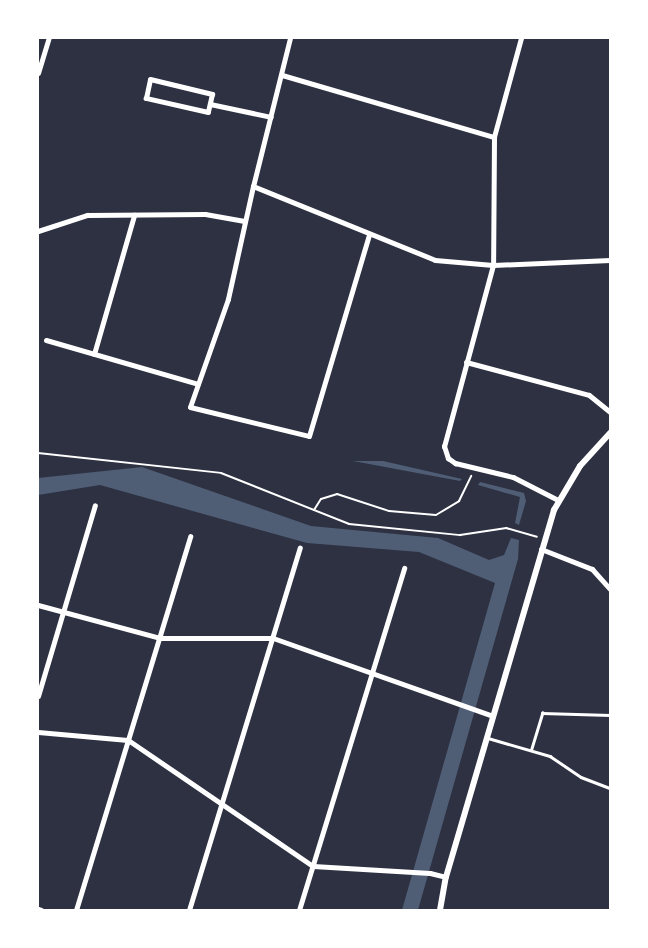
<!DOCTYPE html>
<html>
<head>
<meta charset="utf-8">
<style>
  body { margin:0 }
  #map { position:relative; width:648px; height:948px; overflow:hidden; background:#2d3142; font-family:Arial,sans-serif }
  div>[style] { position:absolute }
  .water>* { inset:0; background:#4f5d75 }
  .path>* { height:2px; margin:-1px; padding:0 1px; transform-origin:1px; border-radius:1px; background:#fff }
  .service>* { height:2.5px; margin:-1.25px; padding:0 1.25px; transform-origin:1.25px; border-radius:1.25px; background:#fff }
  .minor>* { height:5px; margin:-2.5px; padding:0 2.5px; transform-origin:2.5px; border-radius:2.5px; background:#fff }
  .tertiary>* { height:6px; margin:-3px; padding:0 3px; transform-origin:3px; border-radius:3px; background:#fff }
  span { translate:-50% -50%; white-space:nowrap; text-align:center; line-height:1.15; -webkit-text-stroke:4px #fff; paint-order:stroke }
  .frame { position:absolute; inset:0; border:39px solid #fff; pointer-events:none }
</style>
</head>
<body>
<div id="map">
  <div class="water">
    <i style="clip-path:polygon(353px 461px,383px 461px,462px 479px,460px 481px)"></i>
    <i style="clip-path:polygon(142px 467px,311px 526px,438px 538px,489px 560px,504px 555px,511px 538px,519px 540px,518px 559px,418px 910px,402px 910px,495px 583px,419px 552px,307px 543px,100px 485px,38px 495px,38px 478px)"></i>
    <i style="clip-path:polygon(480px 482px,524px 493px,526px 501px,519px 525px,515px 523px,520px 497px,478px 485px)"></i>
  </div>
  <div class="path">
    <i style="left:38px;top:453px;width:184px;rotate:6.2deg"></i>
    <i style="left:221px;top:473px;width:138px;rotate:21.7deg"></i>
    <i style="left:349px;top:524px;width:112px;rotate:5.7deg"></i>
    <i style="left:460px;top:535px;width:47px;rotate:-8.7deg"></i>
    <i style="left:506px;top:528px;width:32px;rotate:16deg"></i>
    <i style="left:314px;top:510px;width:13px;rotate:-58deg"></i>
    <i style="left:321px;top:499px;width:17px;rotate:-17deg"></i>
    <i style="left:337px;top:494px;width:55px;rotate:18.1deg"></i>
    <i style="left:389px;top:511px;width:47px;rotate:4.9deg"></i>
    <i style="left:436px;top:515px;width:27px;rotate:-31deg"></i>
    <i style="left:459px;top:501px;width:28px;rotate:-64deg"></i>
  </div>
  <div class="service">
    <i style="left:488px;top:738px;width:65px;rotate:16.2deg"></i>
    <i style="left:550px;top:756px;width:37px;rotate:34deg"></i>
    <i style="left:581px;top:777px;width:31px;rotate:21deg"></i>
    <i style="left:531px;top:750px;width:39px;rotate:-73deg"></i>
    <i style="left:542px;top:713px;width:68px;rotate:1.7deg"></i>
  </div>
  <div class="minor">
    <i style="left:290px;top:38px;width:153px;rotate:104deg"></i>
    <i style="left:253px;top:186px;width:196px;rotate:22.1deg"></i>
    <i style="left:435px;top:260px;width:58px;rotate:4.9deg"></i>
    <i style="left:493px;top:265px;width:117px;rotate:-2.4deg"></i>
    <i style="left:521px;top:38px;width:103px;rotate:105.3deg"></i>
    <i style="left:494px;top:137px;width:128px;rotate:90.4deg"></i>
    <i style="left:493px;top:265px;width:188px;rotate:105.1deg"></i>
    <i style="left:444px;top:446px;width:13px;rotate:72deg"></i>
    <i style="left:448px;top:458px;width:9px;rotate:36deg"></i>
    <i style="left:455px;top:463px;width:60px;rotate:13.6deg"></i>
    <i style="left:513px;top:477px;width:51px;rotate:27.1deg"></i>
    <i style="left:38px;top:73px;width:37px;rotate:-73deg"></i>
    <i style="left:282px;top:75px;width:221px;rotate:16.3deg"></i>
    <i style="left:150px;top:79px;width:64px;rotate:13.6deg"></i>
    <i style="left:212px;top:94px;width:18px;rotate:103deg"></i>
    <i style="left:208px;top:112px;width:64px;rotate:-167.3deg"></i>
    <i style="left:146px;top:98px;width:19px;rotate:-78deg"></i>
    <i style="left:210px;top:104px;width:62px;rotate:12deg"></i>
    <i style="left:253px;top:186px;width:116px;rotate:102.5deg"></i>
    <i style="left:228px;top:299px;width:114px;rotate:109.4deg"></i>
    <i style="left:190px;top:407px;width:122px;rotate:13.7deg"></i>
    <i style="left:309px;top:436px;width:210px;rotate:-73.4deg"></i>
    <i style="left:38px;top:231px;width:52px;rotate:-18.1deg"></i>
    <i style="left:87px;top:215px;width:118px;rotate:-0.5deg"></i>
    <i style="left:205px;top:214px;width:40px;rotate:10deg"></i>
    <i style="left:46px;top:340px;width:158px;rotate:16.1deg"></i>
    <i style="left:94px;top:354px;width:145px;rotate:-73.9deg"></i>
    <i style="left:466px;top:362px;width:127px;rotate:15deg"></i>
    <i style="left:589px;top:395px;width:27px;rotate:39deg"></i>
    <i style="left:541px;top:549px;width:55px;rotate:21.4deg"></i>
    <i style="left:592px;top:569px;width:27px;rotate:48deg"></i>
    <i style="left:38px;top:605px;width:126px;rotate:15.1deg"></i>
    <i style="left:160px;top:638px;width:113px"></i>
    <i style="left:273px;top:638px;width:233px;rotate:19.5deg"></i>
    <i style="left:38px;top:696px;width:199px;rotate:-73.4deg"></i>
    <i style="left:38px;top:732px;width:90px;rotate:5.1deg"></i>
    <i style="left:128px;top:740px;width:224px;rotate:34.3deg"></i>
    <i style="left:313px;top:866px;width:117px;rotate:3.4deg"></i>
    <i style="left:430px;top:873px;width:16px;rotate:14deg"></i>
    <i style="left:38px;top:909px;width:3px;rotate:18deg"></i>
    <i style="left:76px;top:910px;width:391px;rotate:-73deg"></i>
    <i style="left:189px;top:910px;width:379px;rotate:-73deg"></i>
    <i style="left:299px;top:910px;width:358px;rotate:-72.9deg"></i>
  </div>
  <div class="tertiary">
    <i style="left:440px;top:910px;width:34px;rotate:-80deg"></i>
    <i style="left:446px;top:877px;width:383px;rotate:-73.6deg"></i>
    <i style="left:554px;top:510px;width:51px;rotate:-59.4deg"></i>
    <i style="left:580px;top:466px;width:45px;rotate:-47.7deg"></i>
  </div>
  <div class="frame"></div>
</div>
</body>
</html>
